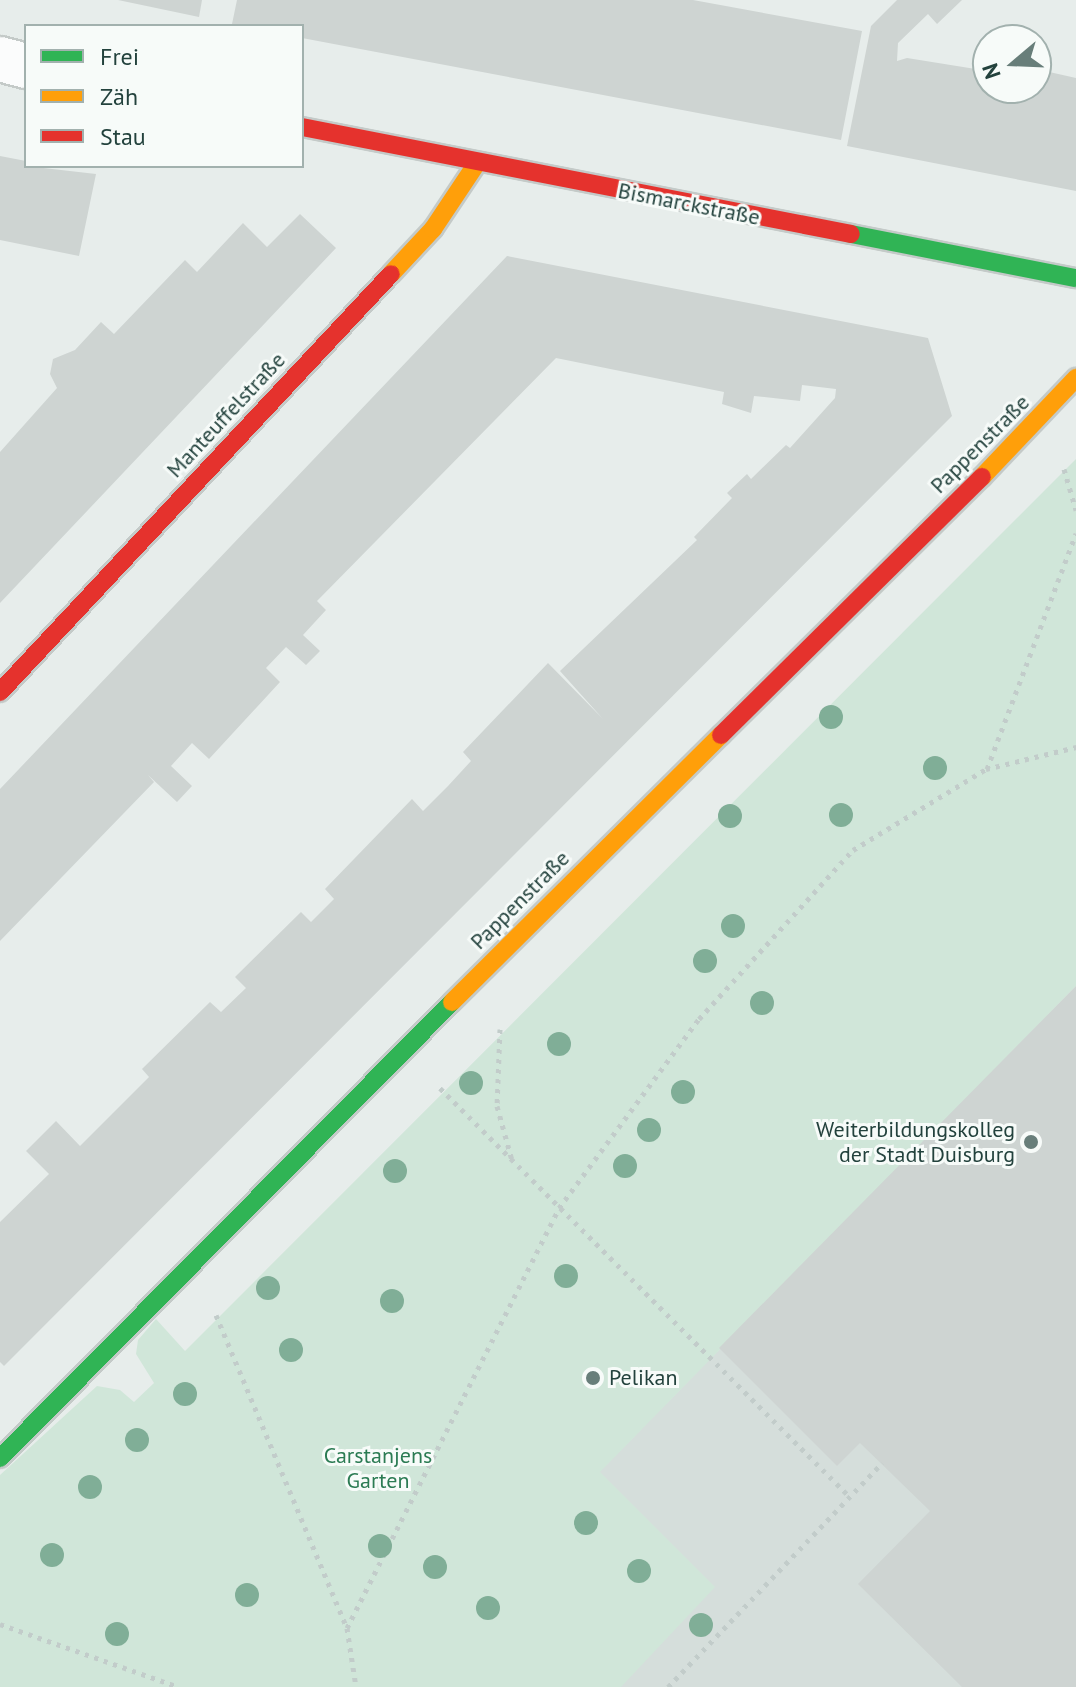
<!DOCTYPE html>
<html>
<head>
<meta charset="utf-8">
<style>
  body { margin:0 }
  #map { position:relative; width:1076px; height:1687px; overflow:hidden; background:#e7edeb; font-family:"PT Sans",sans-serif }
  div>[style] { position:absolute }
  .built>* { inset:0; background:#d5dedb }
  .green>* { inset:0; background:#d0e6d9 }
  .building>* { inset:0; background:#ced4d2 }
  .path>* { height:5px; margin-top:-2.5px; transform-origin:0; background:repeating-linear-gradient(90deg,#c2ccca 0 4px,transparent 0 10px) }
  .roads { filter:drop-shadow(2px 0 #c4cac8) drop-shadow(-2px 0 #c4cac8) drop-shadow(0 2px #c4cac8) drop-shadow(0 -2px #c4cac8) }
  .street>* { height:44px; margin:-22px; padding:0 22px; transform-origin:22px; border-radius:22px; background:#fbfcfc }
  .fast>* { height:18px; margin:-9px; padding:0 9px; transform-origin:9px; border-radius:9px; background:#30b455 }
  .slow>* { height:18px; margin:-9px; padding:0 9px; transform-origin:9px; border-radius:9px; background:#ff9f0a }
  .jam>* { height:18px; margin:-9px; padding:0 9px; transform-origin:9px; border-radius:9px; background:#e5322d }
  .trees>* { width:24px; height:24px; margin:-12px; border-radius:50%; background:#80ae97 }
  .dots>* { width:22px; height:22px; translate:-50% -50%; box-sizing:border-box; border:4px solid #f7fbf9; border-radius:50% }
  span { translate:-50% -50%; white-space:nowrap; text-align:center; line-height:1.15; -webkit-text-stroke:6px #f7fbf9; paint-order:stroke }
  .street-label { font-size:22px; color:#23423d }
  .poi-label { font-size:22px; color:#23423d }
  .right { translate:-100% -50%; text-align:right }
  .left { translate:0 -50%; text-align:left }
  .park-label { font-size:22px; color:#2b7b53 }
  .legend { position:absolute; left:24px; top:24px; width:280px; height:144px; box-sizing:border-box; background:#f7fbf9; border:2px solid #a2b1ae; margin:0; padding:10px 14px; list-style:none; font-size:24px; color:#23423d }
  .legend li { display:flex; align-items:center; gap:16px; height:40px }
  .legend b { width:40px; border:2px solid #a2b1ae }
  .north { position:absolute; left:972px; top:24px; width:80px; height:80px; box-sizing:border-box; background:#f7fbf9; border:2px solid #a2b1ae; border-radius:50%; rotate:251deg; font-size:22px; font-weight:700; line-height:32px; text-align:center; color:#23423d }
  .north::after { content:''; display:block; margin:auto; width:28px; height:36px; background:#687e7a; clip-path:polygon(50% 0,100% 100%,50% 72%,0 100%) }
</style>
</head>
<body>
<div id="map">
  <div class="built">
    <i style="clip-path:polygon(1076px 986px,1076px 1687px,621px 1687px,599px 1472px)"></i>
  </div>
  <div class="green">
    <i style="clip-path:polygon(1076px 459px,1076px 986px,600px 1472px,715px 1587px,621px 1687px,0 1687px,0 1475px,97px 1386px,120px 1390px,134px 1402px,154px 1383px,136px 1354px,138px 1340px,156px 1319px,185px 1351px)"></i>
  </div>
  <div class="building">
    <i style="clip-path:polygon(118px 0,202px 0,199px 17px)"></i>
    <i style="clip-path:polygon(237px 0,693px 0,862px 31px,841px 140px,302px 38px,302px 26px,232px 24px)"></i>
    <i style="clip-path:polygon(897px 0,962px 0,937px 24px,928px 14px,898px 43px,897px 61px,907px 58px,988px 71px,988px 88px,1036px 88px,1036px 69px,1076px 78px,1076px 191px,847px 146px,871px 26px)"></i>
    <i style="clip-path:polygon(0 156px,26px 161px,26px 166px,96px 174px,79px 256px,0 240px)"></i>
    <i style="clip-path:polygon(300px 214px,336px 248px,0 603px,0 452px,57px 388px,50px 374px,53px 359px,75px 350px,101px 322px,114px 334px,185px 260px,197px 272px,243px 223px,267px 247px)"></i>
    <i style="clip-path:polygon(507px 256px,928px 338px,952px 416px,4px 1366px,0 1362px,0 1222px,49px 1174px,26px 1151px,56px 1121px,80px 1146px,149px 1077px,142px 1069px,210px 1002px,221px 1012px,246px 988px,235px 977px,301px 912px,311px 922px,334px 899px,325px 889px,412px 799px,423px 811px,448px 786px,471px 761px,463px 752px,548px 663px,603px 719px,560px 671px,697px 540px,694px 537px,732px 498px,727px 493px,747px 474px,751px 479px,786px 445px,790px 448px,835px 398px,836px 389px,802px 385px,800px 401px,754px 396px,751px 413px,722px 404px,724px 392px,556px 358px,317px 601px,326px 610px,303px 635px,320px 651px,306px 665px,286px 647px,266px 668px,280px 682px,209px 759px,192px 743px,171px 766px,192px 786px,177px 802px,148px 775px,154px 782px,0 941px,0 789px)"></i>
    <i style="clip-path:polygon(1076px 986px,1076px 1687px,962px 1687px,858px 1584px,930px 1511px,860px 1443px,837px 1466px,719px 1348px)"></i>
  </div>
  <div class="path">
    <i style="left:1064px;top:469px;width:43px;rotate:73.7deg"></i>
    <i style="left:987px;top:769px;width:252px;rotate:-69.3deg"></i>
    <i style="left:500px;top:1029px;width:77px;rotate:92.2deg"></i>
    <i style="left:497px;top:1106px;width:56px;rotate:74.5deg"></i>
    <i style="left:440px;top:1088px;width:578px;rotate:44.93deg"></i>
    <i style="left:216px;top:1315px;width:339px;rotate:67.3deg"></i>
    <i style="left:347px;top:1628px;width:60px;rotate:81.3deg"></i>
    <i style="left:0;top:1624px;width:190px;rotate:19.4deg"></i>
    <i style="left:347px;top:1628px;width:470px;rotate:-63.2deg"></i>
    <i style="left:559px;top:1208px;width:235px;rotate:-53.5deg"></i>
    <i style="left:699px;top:1019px;width:229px;rotate:-47.7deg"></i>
    <i style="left:853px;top:850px;width:156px;rotate:-31.3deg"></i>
    <i style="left:986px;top:769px;width:93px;rotate:-13.7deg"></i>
    <i style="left:668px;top:1687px;width:310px;rotate:-46.3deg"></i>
  </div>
  <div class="roads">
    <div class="street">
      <i style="left:0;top:59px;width:27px;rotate:15deg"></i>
    </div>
    <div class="fast">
      <i style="left:851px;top:234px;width:229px;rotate:11.1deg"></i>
      <i style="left:0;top:1458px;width:642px;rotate:-45.25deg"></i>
    </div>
    <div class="slow">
      <i style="left:391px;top:274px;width:62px;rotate:-47deg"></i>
      <i style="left:433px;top:229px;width:79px;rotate:-56.3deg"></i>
      <i style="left:982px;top:477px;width:137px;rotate:-46.5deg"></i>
      <i style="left:452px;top:1002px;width:379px;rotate:-44.8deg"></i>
    </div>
    <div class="jam">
      <i style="left:302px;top:127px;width:559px;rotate:11.03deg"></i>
      <i style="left:0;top:692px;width:572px;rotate:-46.91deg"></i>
      <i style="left:721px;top:735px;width:367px;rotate:-44.7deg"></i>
    </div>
  </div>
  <div class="trees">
    <i style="left:831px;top:717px"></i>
    <i style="left:935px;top:768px"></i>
    <i style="left:841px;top:815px"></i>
    <i style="left:730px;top:816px"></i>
    <i style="left:733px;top:926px"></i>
    <i style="left:705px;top:961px"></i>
    <i style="left:762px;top:1003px"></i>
    <i style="left:559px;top:1044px"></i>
    <i style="left:471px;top:1083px"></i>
    <i style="left:683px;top:1092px"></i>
    <i style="left:649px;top:1130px"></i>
    <i style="left:625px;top:1166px"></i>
    <i style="left:395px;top:1171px"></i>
    <i style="left:566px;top:1276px"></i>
    <i style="left:268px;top:1288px"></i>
    <i style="left:392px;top:1301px"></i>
    <i style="left:291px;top:1350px"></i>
    <i style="left:185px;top:1394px"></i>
    <i style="left:137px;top:1440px"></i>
    <i style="left:90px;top:1487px"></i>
    <i style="left:586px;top:1523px"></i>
    <i style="left:380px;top:1546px"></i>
    <i style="left:52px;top:1555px"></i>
    <i style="left:435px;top:1567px"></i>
    <i style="left:639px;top:1571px"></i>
    <i style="left:247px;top:1595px"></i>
    <i style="left:488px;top:1608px"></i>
    <i style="left:701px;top:1625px"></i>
    <i style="left:117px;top:1634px"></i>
  </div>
  <div class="dots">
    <i style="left:1031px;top:1142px;background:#687e7a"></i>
    <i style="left:593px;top:1378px;background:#687e7a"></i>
  </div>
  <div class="street-label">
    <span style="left:689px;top:204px;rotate:11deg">Bismarckstraße</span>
    <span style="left:226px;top:415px;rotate:-47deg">Manteuffelstraße</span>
    <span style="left:980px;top:444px;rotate:-45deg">Pappenstraße</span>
    <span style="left:520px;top:900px;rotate:-45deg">Pappenstraße</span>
  </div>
  <div class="poi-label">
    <span class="right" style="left:1015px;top:1142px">Weiterbildungskolleg<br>der Stadt Duisburg</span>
    <span class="left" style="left:609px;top:1378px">Pelikan</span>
  </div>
  <div class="park-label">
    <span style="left:378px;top:1468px">Carstanjens<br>Garten</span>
  </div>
  <ul class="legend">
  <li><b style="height:10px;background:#30b455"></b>Frei</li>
  <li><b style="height:10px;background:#ff9f0a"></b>Zäh</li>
  <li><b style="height:10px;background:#e5322d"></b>Stau</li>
  </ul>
  <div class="north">N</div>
</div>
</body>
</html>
